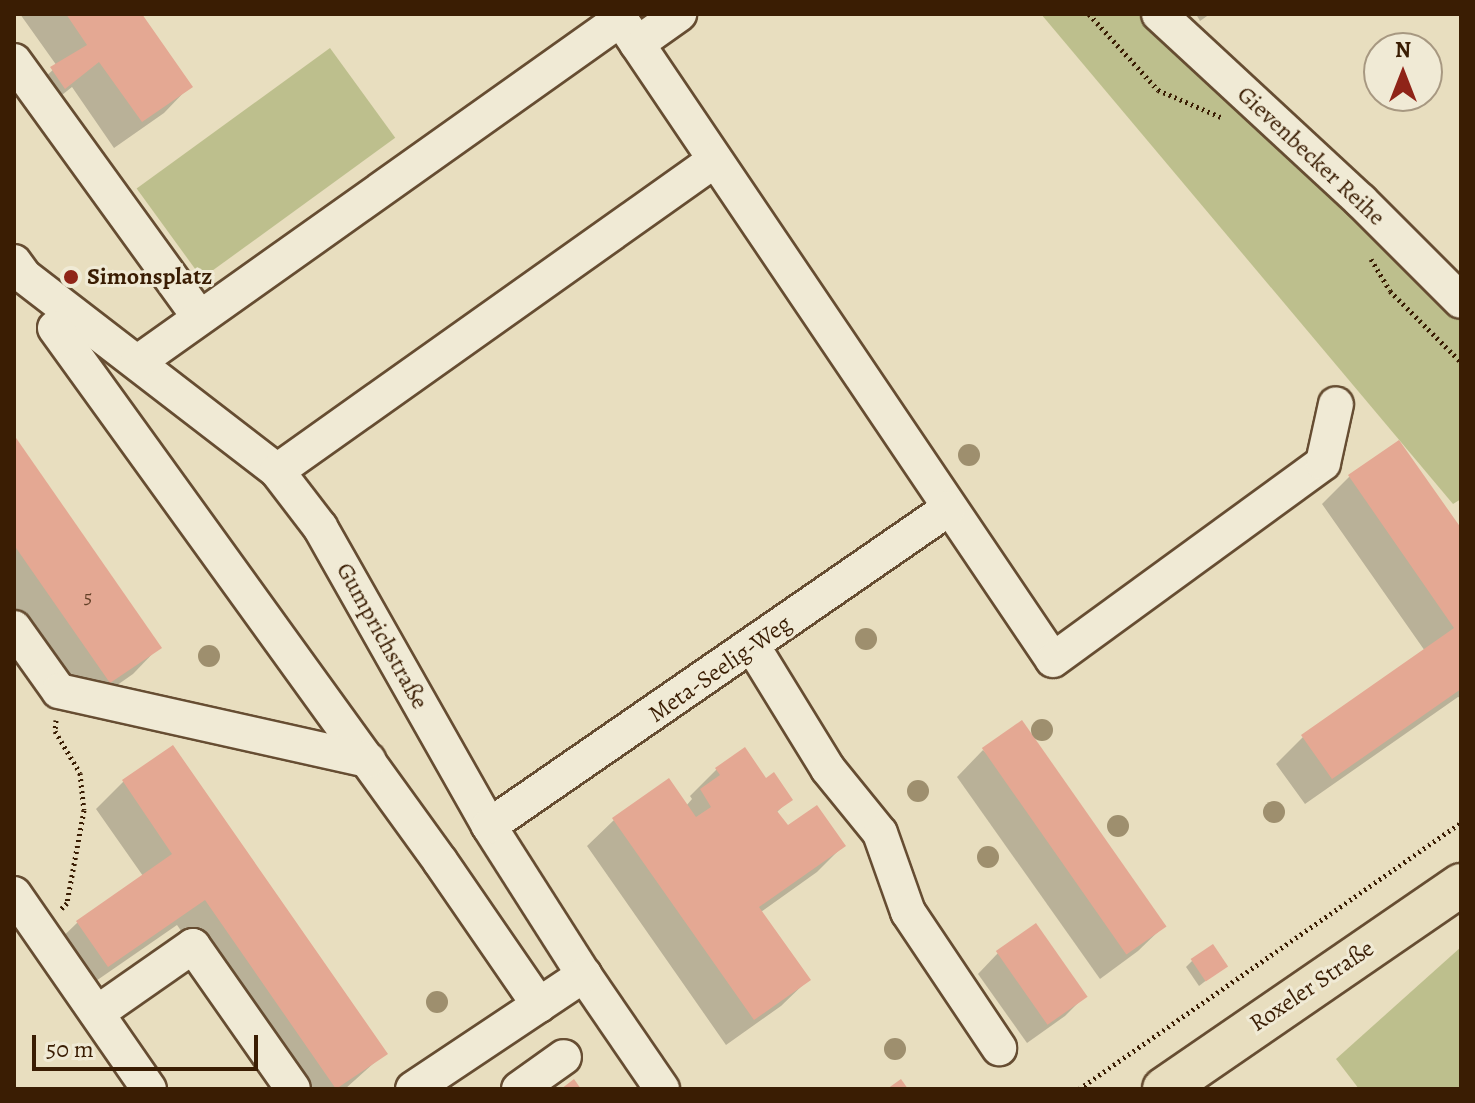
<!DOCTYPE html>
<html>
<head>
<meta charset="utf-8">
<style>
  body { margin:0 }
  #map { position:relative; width:1475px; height:1103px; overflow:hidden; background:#e8debf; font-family:Alegreya,serif }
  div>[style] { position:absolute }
  .green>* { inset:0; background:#bdbf8d; transform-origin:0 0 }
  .shadow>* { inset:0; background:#0003 }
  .building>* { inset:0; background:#e4a893; transform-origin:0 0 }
  .path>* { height:5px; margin-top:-2.5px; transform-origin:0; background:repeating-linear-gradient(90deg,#3a1d03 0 2px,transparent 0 6px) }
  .roads { filter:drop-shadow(2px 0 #664d32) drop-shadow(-2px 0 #664d32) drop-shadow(0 2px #664d32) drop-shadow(0 -2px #664d32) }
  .minor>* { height:34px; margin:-17px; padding:0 17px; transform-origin:17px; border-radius:17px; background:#f0ead5 }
  .major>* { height:42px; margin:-21px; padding:0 21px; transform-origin:21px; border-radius:21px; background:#e8debf }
  .trees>* { width:22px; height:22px; margin:-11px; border-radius:50%; background:#9e8f6e }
  .dots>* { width:22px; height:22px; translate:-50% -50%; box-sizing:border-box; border:4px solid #f0ead5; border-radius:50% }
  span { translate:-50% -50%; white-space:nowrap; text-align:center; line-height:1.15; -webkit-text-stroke:6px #f0ead5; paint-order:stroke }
  .number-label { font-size:20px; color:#644027 }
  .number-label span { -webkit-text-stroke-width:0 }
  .street-label { font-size:24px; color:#3a1d03 }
  .poi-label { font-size:24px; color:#3a1d03; font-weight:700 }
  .left { translate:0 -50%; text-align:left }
  .frame { position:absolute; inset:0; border:16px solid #3a1d03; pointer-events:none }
  .north { position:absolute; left:1363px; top:32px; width:80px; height:80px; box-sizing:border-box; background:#f0ead5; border:2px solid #a79881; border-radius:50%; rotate:0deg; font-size:22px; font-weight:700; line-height:32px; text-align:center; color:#3a1d03 }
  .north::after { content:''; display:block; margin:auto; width:28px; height:36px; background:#8f2418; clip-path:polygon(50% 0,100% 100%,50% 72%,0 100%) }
  .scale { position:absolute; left:32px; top:1035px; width:226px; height:36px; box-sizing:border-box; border:4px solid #3a1d03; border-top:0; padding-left:10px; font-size:24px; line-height:28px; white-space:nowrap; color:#3a1d03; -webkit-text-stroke:6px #f0ead5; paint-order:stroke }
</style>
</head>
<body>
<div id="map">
  <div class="green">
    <i style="clip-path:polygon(1041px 14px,1158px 14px,1369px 218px,1461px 322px,1461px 499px,1453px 504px)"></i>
    <i style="left:330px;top:48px;width:111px;height:239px;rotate:54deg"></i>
    <i style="clip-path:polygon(1461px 947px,1461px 1089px,1359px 1089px,1336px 1059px)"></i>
  </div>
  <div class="shadow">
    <i style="clip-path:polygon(20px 14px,140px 14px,190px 86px,164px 113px,114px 148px,72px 87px,38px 114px,25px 96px,57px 66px)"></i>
    <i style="clip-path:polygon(1196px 14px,1210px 14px,1200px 21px)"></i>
    <i style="clip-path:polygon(14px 439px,159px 647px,133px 674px,83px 709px,14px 610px)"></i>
    <i style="clip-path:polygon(1398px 442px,1461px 532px,1461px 698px,1458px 697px,1305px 804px,1276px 764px,1303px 737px,1425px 651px,1322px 504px,1349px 477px)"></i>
    <i style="clip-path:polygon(173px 747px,385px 1053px,345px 1089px,291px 1089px,177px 925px,80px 992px,50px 949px,77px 923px,143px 876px,96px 809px,123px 782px)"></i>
    <i style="clip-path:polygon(983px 750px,1165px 925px,1138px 951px,1100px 979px,957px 777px)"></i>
    <i style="clip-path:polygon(717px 769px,766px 781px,790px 799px,776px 813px,787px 828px,843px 846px,817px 872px,761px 912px,808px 980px,781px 1006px,726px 1045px,587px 846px,614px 820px,686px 806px,692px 799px,690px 796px)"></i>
    <i style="clip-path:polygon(998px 953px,1085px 996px,1065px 1016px,1027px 1043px,978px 974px)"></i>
    <i style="clip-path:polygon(1192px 961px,1225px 966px,1199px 986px,1186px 967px)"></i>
  </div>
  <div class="building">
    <i style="clip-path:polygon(66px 14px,142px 14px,193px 87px,142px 122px,99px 62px,65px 89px,50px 67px,87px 45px)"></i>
    <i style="clip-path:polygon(14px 435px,162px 648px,110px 683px,14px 545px)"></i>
    <i style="clip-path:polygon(1399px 440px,1461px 528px,1461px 689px,1332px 779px,1301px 735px,1454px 628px,1348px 475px)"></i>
    <i style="left:1022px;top:720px;width:252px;height:49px;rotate:55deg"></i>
    <i style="clip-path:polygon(173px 745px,388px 1054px,336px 1089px,205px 900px,108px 967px,76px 921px,172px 854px,122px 780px)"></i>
    <i style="clip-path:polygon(745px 747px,766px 778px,774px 772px,793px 800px,777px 811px,788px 825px,817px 805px,846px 846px,759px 907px,811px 980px,754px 1020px,612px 818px,669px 778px,696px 817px,711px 807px,700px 789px,720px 775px,715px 768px)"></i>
    <i style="left:1036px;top:923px;width:90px;height:49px;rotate:55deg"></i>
    <i style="left:1213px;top:944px;width:27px;height:27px;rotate:56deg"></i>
    <i style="clip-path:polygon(574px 1079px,581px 1089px,561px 1089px)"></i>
    <i style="clip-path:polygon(901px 1079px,908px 1089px,887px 1089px)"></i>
  </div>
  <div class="path">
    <i style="left:1089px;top:14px;width:103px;rotate:47.8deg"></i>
    <i style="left:1158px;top:90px;width:69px;rotate:23.2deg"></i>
    <i style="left:1371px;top:259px;width:37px;rotate:59deg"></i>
    <i style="left:1390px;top:291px;width:100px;rotate:45deg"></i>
    <i style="left:56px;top:720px;width:11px;rotate:95deg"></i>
    <i style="left:55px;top:731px;width:49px;rotate:59.2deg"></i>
    <i style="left:80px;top:773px;width:37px;rotate:84deg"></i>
    <i style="left:84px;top:810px;width:95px;rotate:100.4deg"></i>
    <i style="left:67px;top:903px;width:10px;rotate:135deg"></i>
    <i style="left:1079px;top:1089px;width:465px;rotate:-34.9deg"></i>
  </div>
  <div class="roads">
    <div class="minor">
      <i style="left:617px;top:14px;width:779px;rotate:55.98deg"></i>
      <i style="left:1053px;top:660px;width:334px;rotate:-36.1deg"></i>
      <i style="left:1323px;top:463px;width:60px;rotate:-77.6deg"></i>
      <i style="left:1159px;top:14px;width:275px;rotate:42.8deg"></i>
      <i style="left:1361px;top:201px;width:141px;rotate:45deg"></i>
      <i style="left:637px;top:44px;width:52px;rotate:-35.5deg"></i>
      <i style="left:14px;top:61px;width:316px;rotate:54.1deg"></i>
      <i style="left:14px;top:262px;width:17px;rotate:54deg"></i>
      <i style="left:24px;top:276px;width:319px;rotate:37.6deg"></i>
      <i style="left:277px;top:471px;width:71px;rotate:52.5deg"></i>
      <i style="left:320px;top:527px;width:343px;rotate:60.5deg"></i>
      <i style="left:489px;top:826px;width:177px;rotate:57.5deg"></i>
      <i style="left:584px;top:975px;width:138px;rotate:55.6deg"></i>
      <i style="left:55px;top:328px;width:658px;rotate:54.16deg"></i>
      <i style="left:440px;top:861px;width:175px;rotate:55.5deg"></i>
      <i style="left:138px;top:362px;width:592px;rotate:-35.38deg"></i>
      <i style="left:277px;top:471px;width:537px;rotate:-35.38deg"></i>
      <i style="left:14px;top:628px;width:77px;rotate:54.5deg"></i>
      <i style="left:59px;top:691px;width:317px;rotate:12.6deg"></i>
      <i style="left:753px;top:647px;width:143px;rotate:58.4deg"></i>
      <i style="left:828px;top:769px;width:82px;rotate:50.9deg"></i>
      <i style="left:880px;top:833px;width:84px;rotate:70.5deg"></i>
      <i style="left:908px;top:912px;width:164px;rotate:56.2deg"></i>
      <i style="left:489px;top:826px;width:558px;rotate:-34.63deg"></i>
      <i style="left:14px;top:894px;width:237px;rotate:55.3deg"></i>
      <i style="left:97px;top:1013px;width:117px;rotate:-34.9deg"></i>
      <i style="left:193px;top:946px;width:174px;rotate:55deg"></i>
      <i style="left:413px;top:1089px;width:206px;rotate:-33.7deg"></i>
      <i style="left:519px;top:1089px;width:55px;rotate:-35.4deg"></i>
    </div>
    <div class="major">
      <i style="left:1164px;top:1089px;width:360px;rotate:-34.5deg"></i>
    </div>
  </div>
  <div class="trees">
    <i style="left:969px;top:455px"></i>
    <i style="left:866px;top:639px"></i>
    <i style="left:209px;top:656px"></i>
    <i style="left:1042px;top:730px"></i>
    <i style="left:918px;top:791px"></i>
    <i style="left:1274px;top:812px"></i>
    <i style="left:1118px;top:826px"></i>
    <i style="left:988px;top:857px"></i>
    <i style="left:437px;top:1002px"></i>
    <i style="left:895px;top:1049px"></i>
  </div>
  <div class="dots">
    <i style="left:71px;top:277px;background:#8f2418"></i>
  </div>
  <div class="number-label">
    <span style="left:88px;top:596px">5</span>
  </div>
  <div class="street-label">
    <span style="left:1311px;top:156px;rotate:43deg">Gievenbecker Reihe</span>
    <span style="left:382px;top:636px;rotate:61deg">Gumprichstraße</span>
    <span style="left:720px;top:669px;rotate:-35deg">Meta-Seelig-Weg</span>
    <span style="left:1312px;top:986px;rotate:-34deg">Roxeler Straße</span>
  </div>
  <div class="poi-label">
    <span class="left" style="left:87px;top:277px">Simonsplatz</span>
  </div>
  <div class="frame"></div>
  <div class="north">N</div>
  <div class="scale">50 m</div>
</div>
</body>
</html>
